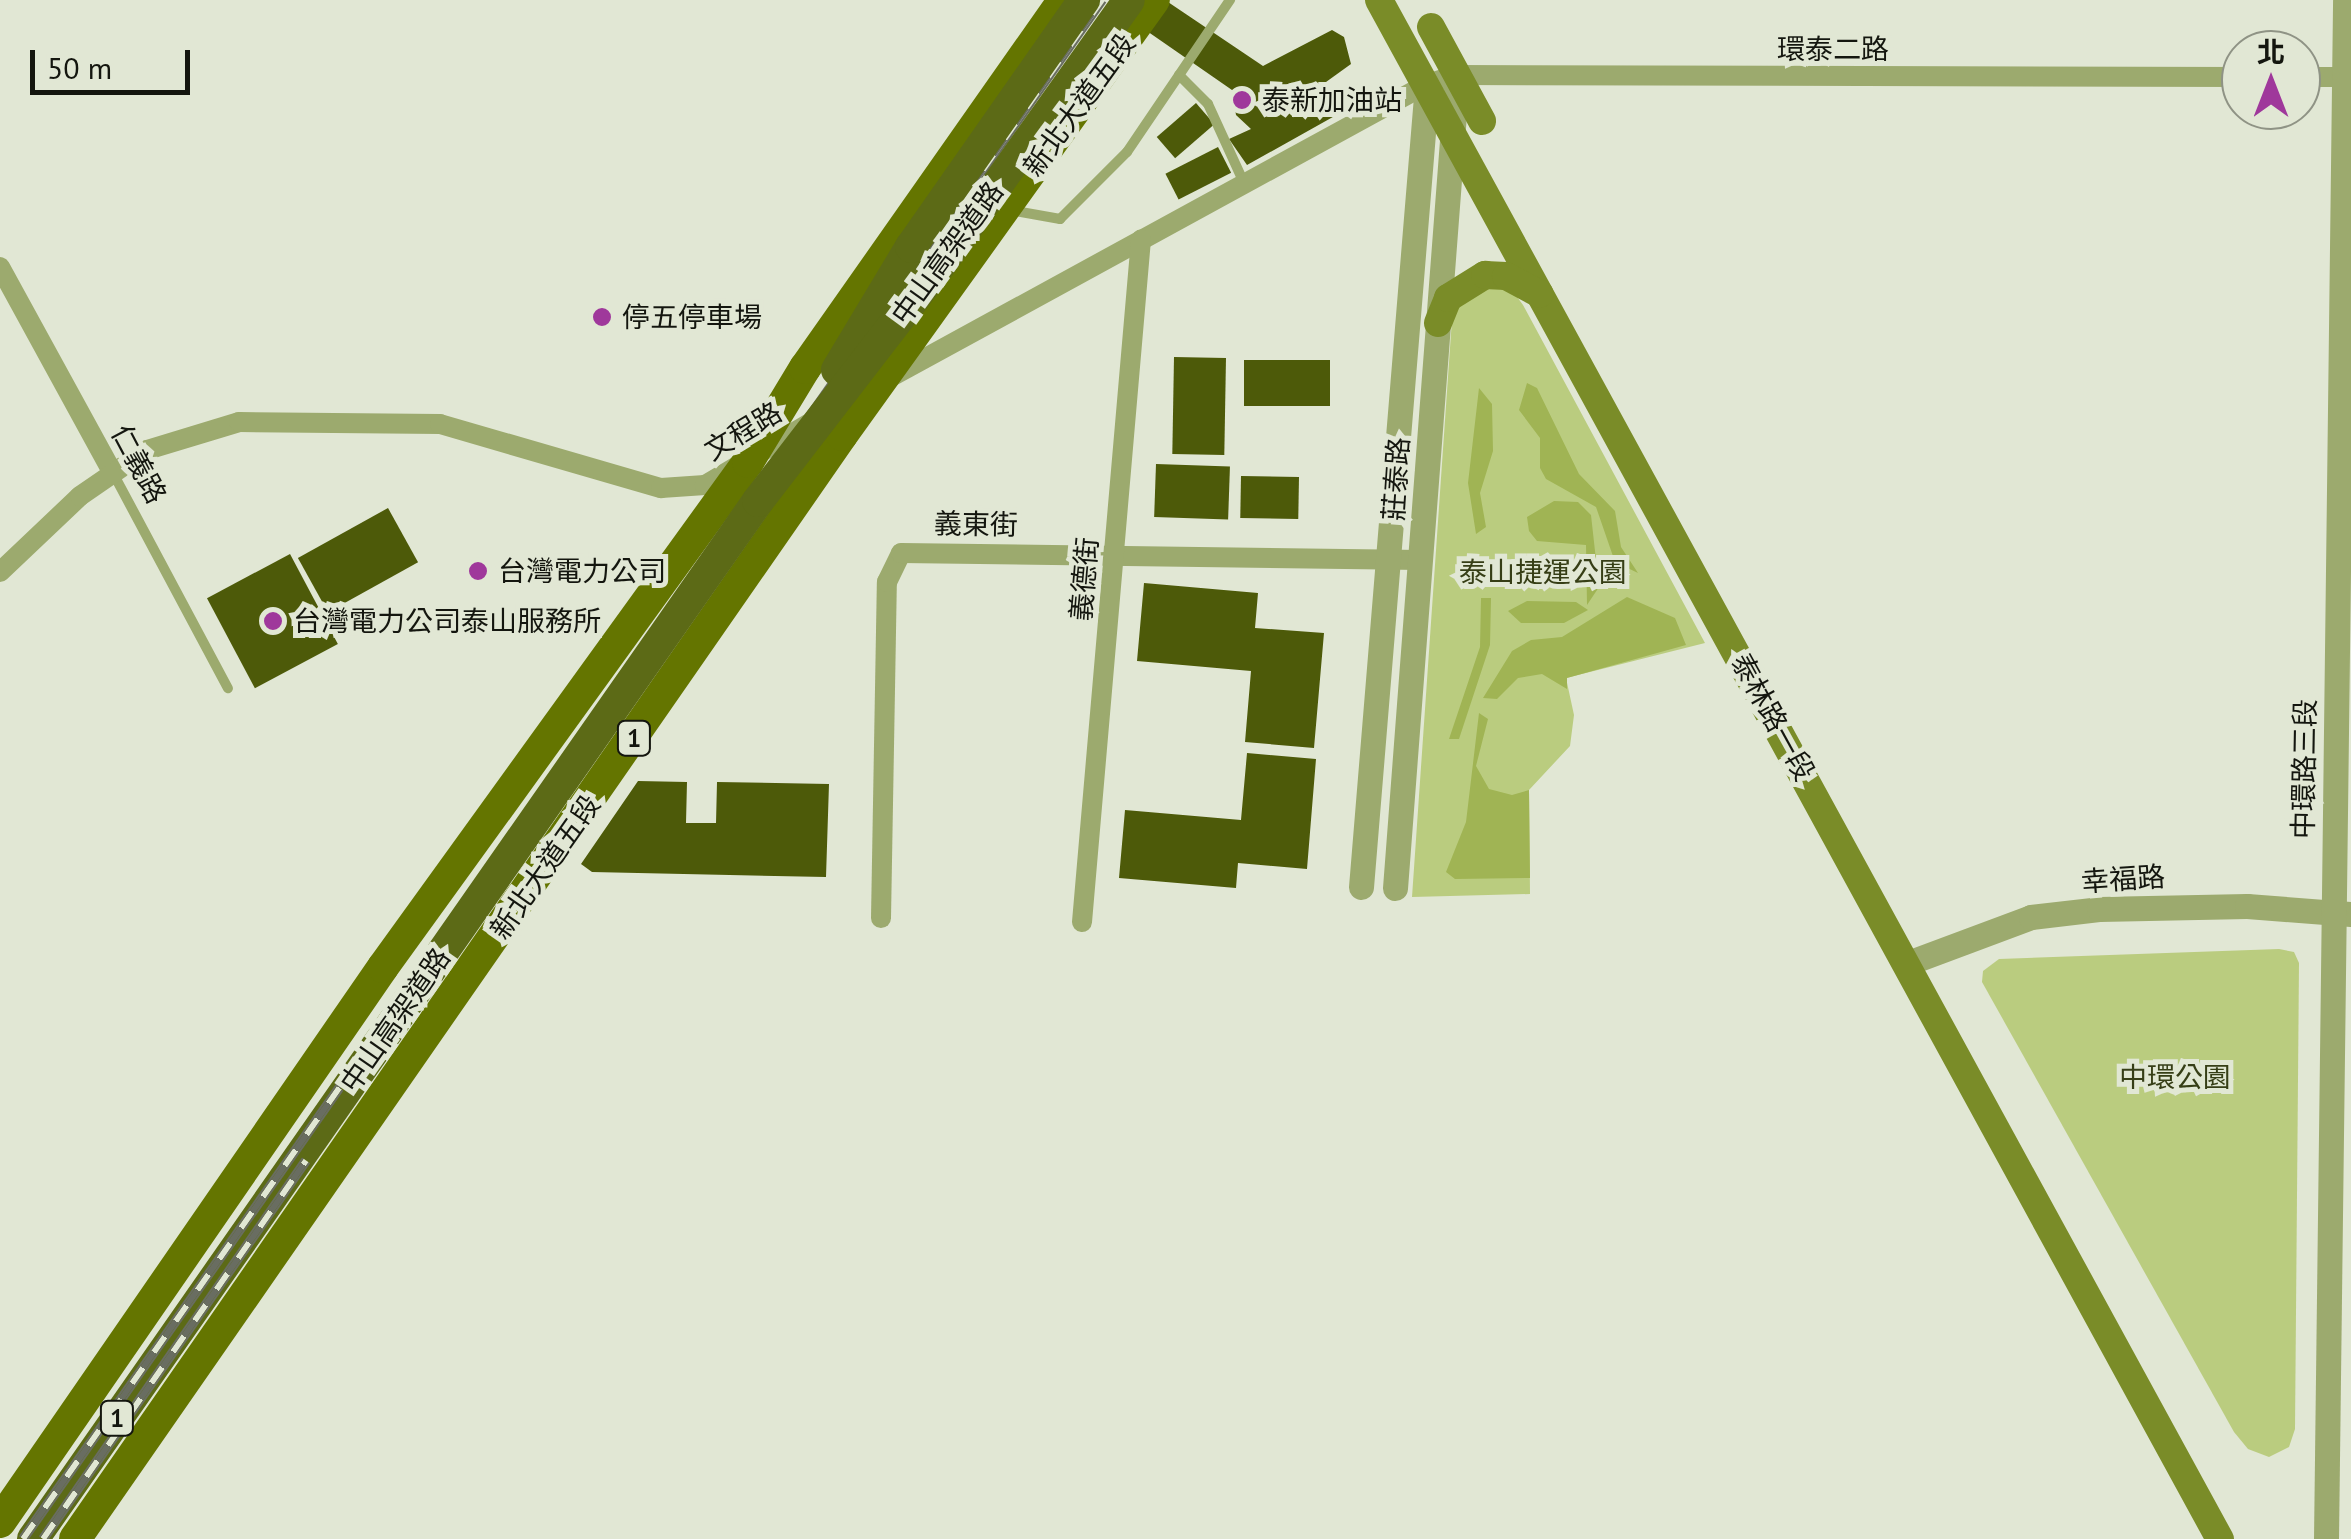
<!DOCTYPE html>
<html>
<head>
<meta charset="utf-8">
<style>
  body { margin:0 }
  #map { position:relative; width:2351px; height:1539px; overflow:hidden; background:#e1e7d4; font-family:"PT Sans","Noto Sans TC",sans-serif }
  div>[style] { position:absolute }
  .green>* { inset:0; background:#bacc7f }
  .forest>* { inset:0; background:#a0b454 }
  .building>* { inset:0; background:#4d5a09; transform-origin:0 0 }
  .service>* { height:10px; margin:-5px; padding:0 5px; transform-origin:5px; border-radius:5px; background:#9caa6e }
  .minor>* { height:20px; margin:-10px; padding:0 10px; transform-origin:10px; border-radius:10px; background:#9caa6e }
  .tertiary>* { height:25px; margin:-12.5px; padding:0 12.5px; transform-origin:12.5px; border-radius:12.5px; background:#9caa6e }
  .secondary>* { height:28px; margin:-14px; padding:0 14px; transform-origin:14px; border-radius:14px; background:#7a8c28 }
  .primary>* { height:32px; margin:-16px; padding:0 16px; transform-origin:16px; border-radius:16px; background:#647500 }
  .trunk>* { height:32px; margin:-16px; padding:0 16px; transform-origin:16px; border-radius:16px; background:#5c6a16 }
  .rail>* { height:10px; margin-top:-5px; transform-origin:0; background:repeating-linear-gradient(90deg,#e1e7d4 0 19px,#696d61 0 38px); box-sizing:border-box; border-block:2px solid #696d61 }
  .trunk-bridge>* { height:32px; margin:-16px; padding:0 16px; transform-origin:16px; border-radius:16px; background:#5c6a16 }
  .dots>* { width:28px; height:28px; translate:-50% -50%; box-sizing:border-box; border:5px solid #e1e7d4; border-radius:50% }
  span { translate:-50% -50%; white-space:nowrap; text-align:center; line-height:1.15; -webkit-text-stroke:10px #e1e7d4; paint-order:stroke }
  .shield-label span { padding:2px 8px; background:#e1e7d4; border:2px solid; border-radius:8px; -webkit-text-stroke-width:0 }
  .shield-label { font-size:25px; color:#14160f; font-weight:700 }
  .street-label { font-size:28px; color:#14160f }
  .poi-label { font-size:28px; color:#14160f }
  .left { translate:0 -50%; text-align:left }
  .park-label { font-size:28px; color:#363e16 }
  .north { position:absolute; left:2221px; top:30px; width:100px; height:100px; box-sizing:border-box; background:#e1e7d4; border:2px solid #8f9385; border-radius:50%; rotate:0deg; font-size:28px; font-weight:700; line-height:40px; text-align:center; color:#14160f }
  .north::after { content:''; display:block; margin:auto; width:35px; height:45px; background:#9f389b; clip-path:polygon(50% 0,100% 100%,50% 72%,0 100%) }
  .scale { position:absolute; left:30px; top:50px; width:160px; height:45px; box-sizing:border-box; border:5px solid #14160f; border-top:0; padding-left:12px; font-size:30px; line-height:35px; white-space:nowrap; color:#14160f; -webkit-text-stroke:8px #e1e7d4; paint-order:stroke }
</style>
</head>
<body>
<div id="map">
  <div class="green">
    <i style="clip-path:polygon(1492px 284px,1512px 290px,1523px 305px,1705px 643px,1566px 678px,1574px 715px,1570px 746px,1529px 790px,1530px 894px,1412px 897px,1452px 319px,1457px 304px)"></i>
    <i style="clip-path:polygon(2279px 949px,2294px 952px,2299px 963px,2295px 1429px,2289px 1447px,2269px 1457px,2248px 1449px,2234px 1432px,1982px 982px,1983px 971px,1999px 959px)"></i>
  </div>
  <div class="forest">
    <i style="clip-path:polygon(1527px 383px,1537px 388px,1579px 474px,1615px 511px,1621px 547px,1638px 573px,1615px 562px,1596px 507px,1546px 479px,1540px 468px,1540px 438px,1519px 410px)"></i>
    <i style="clip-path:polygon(1479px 388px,1492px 404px,1493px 451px,1480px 493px,1486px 527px,1476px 534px,1468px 483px)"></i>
    <i style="clip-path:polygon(1554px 501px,1578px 502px,1591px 515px,1599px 587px,1587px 605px,1586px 545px,1537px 541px,1529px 531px,1527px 517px)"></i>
    <i style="clip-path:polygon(1627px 597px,1675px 618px,1686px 645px,1567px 678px,1567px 689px,1542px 674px,1518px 678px,1497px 699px,1483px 698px,1512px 651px,1531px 640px,1562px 637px)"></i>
    <i style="clip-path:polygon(1481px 598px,1491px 598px,1490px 645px,1459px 739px,1449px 739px,1480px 647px)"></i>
    <i style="clip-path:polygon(1527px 601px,1576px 602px,1588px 610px,1564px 623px,1521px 623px,1508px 611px)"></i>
    <i style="clip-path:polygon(1479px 713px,1488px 719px,1476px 766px,1489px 789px,1512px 795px,1529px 790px,1530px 878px,1455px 879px,1446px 872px,1466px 822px)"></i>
  </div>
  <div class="building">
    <i style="clip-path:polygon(1165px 0,1263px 66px,1332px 30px,1344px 37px,1351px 64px,1326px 82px,1340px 113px,1247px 165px,1229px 139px,1251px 129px,1236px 115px,1232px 90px,1144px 29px)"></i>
    <i style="left:1196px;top:103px;width:28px;height:52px;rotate:49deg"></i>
    <i style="left:1218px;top:147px;width:29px;height:59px;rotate:63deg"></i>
    <i style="left:1174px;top:357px;width:52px;height:97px;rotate:1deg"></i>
    <i style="left:1244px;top:360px;width:86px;height:46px"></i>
    <i style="left:1156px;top:464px;width:74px;height:53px;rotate:2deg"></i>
    <i style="left:1241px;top:476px;width:58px;height:42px;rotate:1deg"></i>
    <i style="left:388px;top:508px;width:62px;height:103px;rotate:61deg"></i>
    <i style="left:290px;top:554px;width:102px;height:94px;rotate:62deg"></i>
    <i style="clip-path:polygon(1144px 583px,1258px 593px,1255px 628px,1324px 633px,1314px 748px,1245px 742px,1251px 671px,1137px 661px)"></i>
    <i style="clip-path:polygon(1247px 753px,1316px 759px,1307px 869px,1238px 863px,1236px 888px,1119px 878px,1125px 810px,1241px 820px)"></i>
    <i style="clip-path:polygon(638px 781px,687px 782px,686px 823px,716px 823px,717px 782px,829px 784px,826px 877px,592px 872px,581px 864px)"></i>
  </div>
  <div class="service">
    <i style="left:1179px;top:75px;width:41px;rotate:45deg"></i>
    <i style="left:1208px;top:104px;width:87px;rotate:65.5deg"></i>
    <i style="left:1010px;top:210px;width:51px;rotate:10.2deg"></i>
    <i style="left:1060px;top:219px;width:95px;rotate:-45deg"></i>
    <i style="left:1127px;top:152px;width:184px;rotate:-55.9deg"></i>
    <i style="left:113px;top:473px;width:244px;rotate:61.9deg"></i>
  </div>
  <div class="minor">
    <i style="left:2301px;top:77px;width:42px"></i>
    <i style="left:0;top:267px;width:235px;rotate:61.3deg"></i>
    <i style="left:889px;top:378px;width:613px;rotate:-28.66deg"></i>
    <i style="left:1427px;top:84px;width:31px;rotate:-17deg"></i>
    <i style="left:1457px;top:75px;width:784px;rotate:0.15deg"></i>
    <i style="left:0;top:572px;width:110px;rotate:-43.5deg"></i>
    <i style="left:80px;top:496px;width:81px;rotate:-34.5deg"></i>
    <i style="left:147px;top:450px;width:96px;rotate:-16.9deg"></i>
    <i style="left:239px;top:422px;width:201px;rotate:0.6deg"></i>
    <i style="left:440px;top:424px;width:230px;rotate:16.2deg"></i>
    <i style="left:661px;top:488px;width:44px;rotate:-3.9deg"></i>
    <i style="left:705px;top:485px;width:120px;rotate:-30.6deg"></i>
    <i style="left:881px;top:918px;width:336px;rotate:-89deg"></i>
    <i style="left:887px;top:582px;width:32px;rotate:-64deg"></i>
    <i style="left:901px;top:553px;width:519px;rotate:0.77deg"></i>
    <i style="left:1082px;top:922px;width:685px;rotate:-85.06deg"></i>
  </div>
  <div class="tertiary">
    <i style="left:1361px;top:887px;width:806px;rotate:-85.3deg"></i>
    <i style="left:1395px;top:888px;width:815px;rotate:-85.64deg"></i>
    <i style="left:1908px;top:963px;width:131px;rotate:-20.5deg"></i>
    <i style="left:2031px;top:917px;width:68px;rotate:-6.7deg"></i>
    <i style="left:2099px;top:909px;width:148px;rotate:-1.2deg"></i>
    <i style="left:2247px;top:906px;width:104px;rotate:4.4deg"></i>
    <i style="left:2326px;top:1539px;width:1539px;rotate:-89.29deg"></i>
  </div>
  <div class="secondary">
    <i style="left:1379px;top:0;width:1754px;rotate:61.35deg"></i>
    <i style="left:1431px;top:27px;width:107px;rotate:61.5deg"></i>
    <i style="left:1438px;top:323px;width:27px;rotate:-68deg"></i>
    <i style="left:1448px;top:298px;width:44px;rotate:-31.9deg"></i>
    <i style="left:1485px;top:275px;width:21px;rotate:3deg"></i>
    <i style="left:1506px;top:276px;width:38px;rotate:28deg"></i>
  </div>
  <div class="primary">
    <i style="left:0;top:1522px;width:674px;rotate:-55.39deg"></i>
    <i style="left:383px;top:967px;width:623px;rotate:-54.14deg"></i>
    <i style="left:748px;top:462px;width:110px;rotate:-58.8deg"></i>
    <i style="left:805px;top:368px;width:450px;rotate:-54.9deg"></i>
    <i style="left:75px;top:1539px;width:1344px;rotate:-55.21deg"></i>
    <i style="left:842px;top:435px;width:535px;rotate:-54.35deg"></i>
  </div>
  <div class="trunk">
    <i style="left:33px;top:1539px;width:561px;rotate:-55.09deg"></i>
  </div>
  <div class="rail">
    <i style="left:23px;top:1539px;width:1880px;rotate:-54.97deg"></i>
    <i style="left:43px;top:1539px;width:461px;rotate:-55.2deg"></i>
  </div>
  <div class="trunk-bridge">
    <i style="left:837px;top:370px;width:144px;rotate:-59deg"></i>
    <i style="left:911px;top:247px;width:302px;rotate:-55deg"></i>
    <i style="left:354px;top:1079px;width:705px;rotate:-55.05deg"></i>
    <i style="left:758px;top:501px;width:298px;rotate:-52.4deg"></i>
    <i style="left:940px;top:265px;width:325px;rotate:-54.5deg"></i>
  </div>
  <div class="dots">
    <i style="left:1242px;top:100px;background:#9f389b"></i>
    <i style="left:602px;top:317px;background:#9f389b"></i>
    <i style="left:478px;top:571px;background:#9f389b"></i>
    <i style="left:273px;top:621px;background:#9f389b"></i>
  </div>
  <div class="shield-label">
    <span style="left:634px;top:738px">1</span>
    <span style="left:117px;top:1418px">1</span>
  </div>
  <div class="street-label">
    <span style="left:1833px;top:49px">環泰二路</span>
    <span style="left:1079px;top:105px;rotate:-54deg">新北大道五段</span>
    <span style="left:947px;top:253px;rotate:-54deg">中山高架道路</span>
    <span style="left:743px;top:431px;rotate:-31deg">文程路</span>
    <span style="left:139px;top:464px;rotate:62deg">仁義路</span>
    <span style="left:1396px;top:479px;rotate:-86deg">莊泰路</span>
    <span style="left:976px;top:524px;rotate:1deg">義東街</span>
    <span style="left:1084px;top:579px;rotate:-85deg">義德街</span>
    <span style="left:1773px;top:717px;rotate:61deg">泰林路一段</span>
    <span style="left:2304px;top:769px;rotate:-89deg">中環路三段</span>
    <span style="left:545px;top:867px;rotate:-55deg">新北大道五段</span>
    <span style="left:2123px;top:879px;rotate:-4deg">幸福路</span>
    <span style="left:395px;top:1020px;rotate:-55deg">中山高架道路</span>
  </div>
  <div class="poi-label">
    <span class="left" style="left:1262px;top:100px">泰新加油站</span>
    <span class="left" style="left:622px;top:317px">停五停車場</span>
    <span class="left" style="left:498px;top:571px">台灣電力公司</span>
    <span class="left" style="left:293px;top:621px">台灣電力公司泰山服務所</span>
  </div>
  <div class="park-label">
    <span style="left:1543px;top:572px">泰山捷運公園</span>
    <span style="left:2175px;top:1077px">中環公園</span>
  </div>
  <div class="north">北</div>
  <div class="scale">50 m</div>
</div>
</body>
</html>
